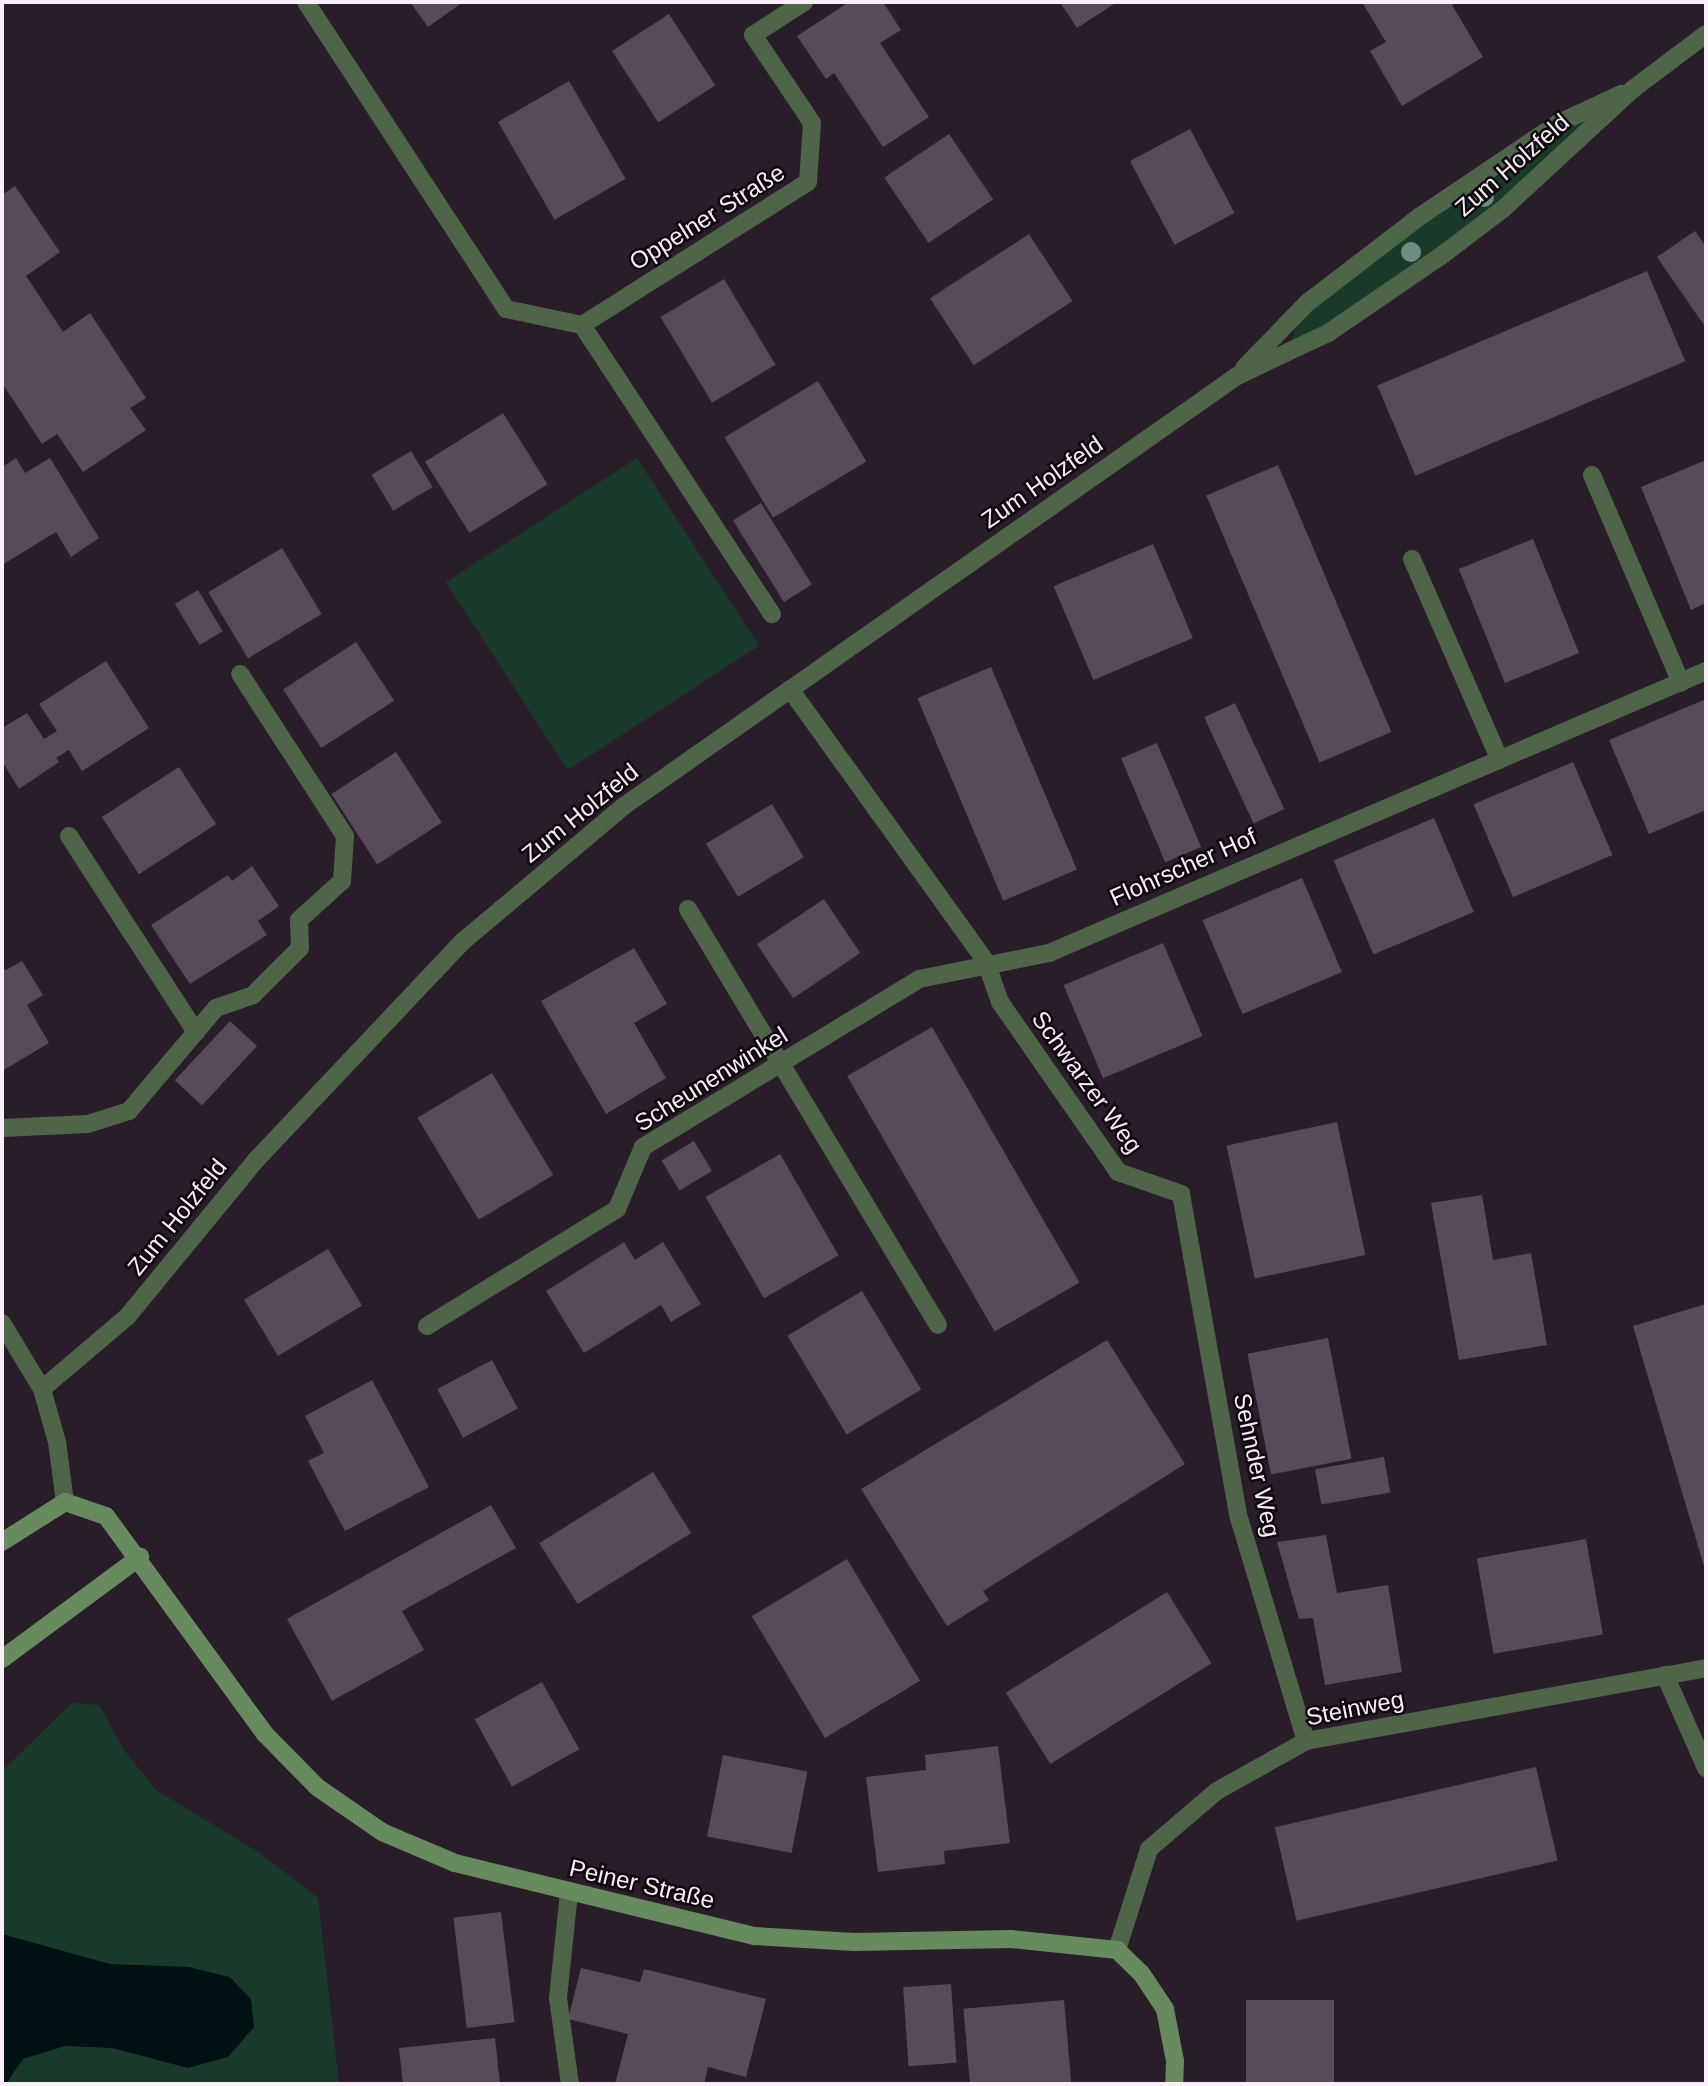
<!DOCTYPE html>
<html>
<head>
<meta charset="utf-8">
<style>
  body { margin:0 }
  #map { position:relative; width:1708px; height:2086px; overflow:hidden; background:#2a1d2a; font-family:Arial,sans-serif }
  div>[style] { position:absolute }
  .green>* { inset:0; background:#193a2b; transform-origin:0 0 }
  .water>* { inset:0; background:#001114 }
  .building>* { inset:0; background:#594a59; transform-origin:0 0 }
  .lane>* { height:18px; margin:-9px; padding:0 9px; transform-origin:9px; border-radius:9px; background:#4f654a }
  .street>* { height:18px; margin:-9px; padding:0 9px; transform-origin:9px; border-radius:9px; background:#4f654a }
  .secondary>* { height:18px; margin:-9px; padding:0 9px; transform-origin:9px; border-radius:9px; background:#688a5f }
  .trees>* { width:20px; height:20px; margin:-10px; border-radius:50%; background:#6e8d81 }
  span { translate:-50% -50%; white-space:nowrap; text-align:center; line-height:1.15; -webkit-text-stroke:5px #0f090f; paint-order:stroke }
  .street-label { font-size:24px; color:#f9eff8 }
  .frame { position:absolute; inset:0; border:4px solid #f9eff8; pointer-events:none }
</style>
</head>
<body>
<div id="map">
  <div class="green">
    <i style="clip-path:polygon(1586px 119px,1571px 150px,1328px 333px,1291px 340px,1307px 303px,1557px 124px)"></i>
    <i style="left:637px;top:458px;width:224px;height:228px;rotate:57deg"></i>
    <i style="clip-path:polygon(72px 1703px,99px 1705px,124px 1750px,156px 1790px,258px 1852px,318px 1898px,339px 2084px,2px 2084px,2px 1771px)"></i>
  </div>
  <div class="water">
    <i style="clip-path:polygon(2px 1934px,110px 1964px,189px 1967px,230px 1977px,251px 1999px,254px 2027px,228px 2057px,188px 2068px,112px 2048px,65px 2046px,23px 2059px,6px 2084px,2px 2084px)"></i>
  </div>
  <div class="building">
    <i style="clip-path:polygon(410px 2px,463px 2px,428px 27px)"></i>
    <i style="clip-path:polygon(849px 2px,883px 2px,901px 30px,880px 43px,929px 117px,883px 147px,834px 73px,826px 79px,797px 36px)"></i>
    <i style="clip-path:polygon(1060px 2px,1117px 2px,1077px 28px)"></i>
    <i style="clip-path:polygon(1362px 2px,1458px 2px,1452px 5px,1483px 57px,1402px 106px,1370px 51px,1386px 42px)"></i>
    <i style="left:669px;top:14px;width:85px;height:68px;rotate:57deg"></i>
    <i style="left:569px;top:81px;width:113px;height:82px;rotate:60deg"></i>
    <i style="left:1190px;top:129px;width:95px;height:68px;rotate:62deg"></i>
    <i style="left:949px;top:134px;width:79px;height:78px;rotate:56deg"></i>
    <i style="clip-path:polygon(15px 186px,60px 252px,26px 276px,63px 332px,90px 313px,146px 398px,130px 408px,146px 430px,83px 472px,57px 434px,42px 444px,2px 383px,2px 195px)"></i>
    <i style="clip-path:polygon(1695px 231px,1706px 247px,1706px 328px,1657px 257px)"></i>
    <i style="left:1029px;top:234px;width:80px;height:118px;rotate:57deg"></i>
    <i style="left:1647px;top:271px;width:98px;height:293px;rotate:67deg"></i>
    <i style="left:724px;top:279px;width:100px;height:74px;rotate:59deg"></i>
    <i style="left:818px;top:381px;width:94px;height:109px;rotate:59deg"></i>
    <i style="left:503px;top:413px;width:84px;height:92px;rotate:58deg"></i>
    <i style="left:411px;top:451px;width:42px;height:46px;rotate:59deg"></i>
    <i style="clip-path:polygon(16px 458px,25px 473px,50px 458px,99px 538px,71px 557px,56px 532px,2px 565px,2px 467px)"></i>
    <i style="clip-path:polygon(1706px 460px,1706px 603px,1691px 610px,1641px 487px)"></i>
    <i style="left:1278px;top:465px;width:290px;height:78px;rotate:67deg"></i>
    <i style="left:761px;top:503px;width:96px;height:33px;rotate:58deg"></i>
    <i style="left:1533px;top:539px;width:123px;height:80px;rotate:68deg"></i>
    <i style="left:1153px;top:544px;width:102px;height:108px;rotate:67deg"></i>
    <i style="left:282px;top:548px;width:77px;height:86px;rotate:59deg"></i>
    <i style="left:198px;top:590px;width:48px;height:27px;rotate:59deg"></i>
    <i style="left:356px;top:642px;width:70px;height:87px;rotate:57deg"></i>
    <i style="clip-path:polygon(106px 661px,149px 728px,82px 771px,69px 750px,56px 758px,59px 762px,19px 789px,2px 761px,2px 728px,27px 713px,44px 739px,57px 731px,39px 704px)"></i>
    <i style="left:991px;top:667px;width:220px;height:80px;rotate:67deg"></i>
    <i style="clip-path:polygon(1706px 699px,1706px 810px,1649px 834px,1609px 740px)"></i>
    <i style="left:1235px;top:703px;width:117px;height:34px;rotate:65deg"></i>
    <i style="left:1157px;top:743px;width:113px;height:39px;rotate:67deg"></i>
    <i style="left:396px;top:752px;width:84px;height:77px;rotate:57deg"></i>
    <i style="left:1573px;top:762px;width:101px;height:108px;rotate:67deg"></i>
    <i style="left:179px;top:767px;width:68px;height:92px;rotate:57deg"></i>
    <i style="left:772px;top:804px;width:62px;height:77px;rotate:59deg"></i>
    <i style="left:1434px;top:818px;width:102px;height:109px;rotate:67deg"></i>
    <i style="clip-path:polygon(252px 866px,279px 906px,258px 921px,267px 935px,190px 984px,151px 925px,228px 875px,232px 881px)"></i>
    <i style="left:1302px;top:878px;width:102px;height:108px;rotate:67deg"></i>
    <i style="left:824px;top:899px;width:65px;height:81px;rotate:56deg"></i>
    <i style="left:1163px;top:943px;width:101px;height:108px;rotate:67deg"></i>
    <i style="clip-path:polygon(634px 948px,667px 1004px,634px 1023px,666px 1078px,606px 1114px,541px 1001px)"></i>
    <i style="clip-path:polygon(22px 961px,43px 995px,27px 1005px,49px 1043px,2px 1071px,2px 968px,6px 970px)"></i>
    <i style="left:230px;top:1021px;width:37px;height:81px;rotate:43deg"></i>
    <i style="left:932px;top:1027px;width:295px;height:98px;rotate:60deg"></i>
    <i style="left:492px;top:1073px;width:119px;height:87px;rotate:59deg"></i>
    <i style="left:1337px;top:1122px;width:136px;height:113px;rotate:78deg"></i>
    <i style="left:694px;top:1141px;width:35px;height:38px;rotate:59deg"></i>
    <i style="left:780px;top:1154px;width:117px;height:86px;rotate:60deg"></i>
    <i style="clip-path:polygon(1482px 1195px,1493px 1260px,1531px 1253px,1547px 1345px,1459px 1360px,1431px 1203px)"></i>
    <i style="clip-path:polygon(624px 1242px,635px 1260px,663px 1242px,701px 1304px,671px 1322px,661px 1305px,584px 1353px,546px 1291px)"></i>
    <i style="left:328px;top:1249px;width:66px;height:98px;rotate:59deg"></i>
    <i style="left:862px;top:1291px;width:115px;height:87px;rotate:59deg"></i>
    <i style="clip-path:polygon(1706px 1304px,1706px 1573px,1633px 1326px)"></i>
    <i style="left:1328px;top:1338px;width:123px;height:82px;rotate:79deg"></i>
    <i style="clip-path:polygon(1107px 1340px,1185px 1464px,983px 1591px,989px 1600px,947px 1626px,861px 1489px)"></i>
    <i style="left:492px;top:1360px;width:55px;height:62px;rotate:62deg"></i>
    <i style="clip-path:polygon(372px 1380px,429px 1487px,345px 1531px,308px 1461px,324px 1453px,305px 1416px)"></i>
    <i style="left:1384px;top:1457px;width:36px;height:70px;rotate:80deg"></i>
    <i style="left:653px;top:1472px;width:72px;height:134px;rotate:58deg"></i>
    <i style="clip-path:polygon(491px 1505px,516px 1548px,402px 1611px,424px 1650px,332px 1701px,287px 1619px)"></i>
    <i style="clip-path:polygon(1326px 1535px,1337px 1593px,1388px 1585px,1402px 1672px,1325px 1685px,1313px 1618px,1299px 1619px,1277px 1542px)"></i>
    <i style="left:1586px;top:1539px;width:97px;height:111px;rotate:80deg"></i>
    <i style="left:847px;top:1559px;width:142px;height:111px;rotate:59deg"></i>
    <i style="left:1167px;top:1592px;width:84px;height:190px;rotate:58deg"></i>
    <i style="left:542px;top:1682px;width:77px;height:77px;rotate:61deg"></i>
    <i style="clip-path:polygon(998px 1746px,1010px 1843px,944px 1851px,945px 1864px,878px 1872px,866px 1777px,926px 1770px,925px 1755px)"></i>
    <i style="left:723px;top:1755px;width:86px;height:83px;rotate:11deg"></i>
    <i style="left:1536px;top:1767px;width:96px;height:268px;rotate:77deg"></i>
    <i style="left:501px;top:1912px;width:111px;height:48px;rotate:83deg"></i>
    <i style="clip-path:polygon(581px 1968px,640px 1982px,644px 1969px,766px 1999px,746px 2077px,708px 2067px,704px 2084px,615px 2084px,628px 2034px,568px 2019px)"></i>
    <i style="left:951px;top:1984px;width:79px;height:48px;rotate:86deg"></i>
    <i style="left:1064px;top:2000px;width:84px;height:101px;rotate:85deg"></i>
    <i style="left:1246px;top:2000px;width:88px;height:84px"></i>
    <i style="clip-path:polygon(495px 2038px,500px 2084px,403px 2084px,399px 2048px)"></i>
  </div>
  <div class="lane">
    <i style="left:506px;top:309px;width:78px;rotate:11.9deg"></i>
    <i style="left:582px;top:325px;width:346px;rotate:56.7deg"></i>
    <i style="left:1592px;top:475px;width:226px;rotate:66.8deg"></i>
    <i style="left:1412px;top:559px;width:219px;rotate:66.4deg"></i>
    <i style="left:69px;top:836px;width:234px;rotate:57.1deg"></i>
    <i style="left:688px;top:909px;width:485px;rotate:59deg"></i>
    <i style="left:2px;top:1128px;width:86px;rotate:-2.7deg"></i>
    <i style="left:88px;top:1124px;width:43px;rotate:-17.6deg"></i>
    <i style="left:129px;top:1111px;width:135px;rotate:-49.8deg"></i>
    <i style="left:216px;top:1008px;width:39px;rotate:-19deg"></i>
    <i style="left:253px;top:995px;width:66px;rotate:-45deg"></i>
    <i style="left:300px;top:948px;width:28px;rotate:-92deg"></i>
    <i style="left:299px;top:920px;width:58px;rotate:-42.2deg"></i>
    <i style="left:342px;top:881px;width:45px;rotate:-86.2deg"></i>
    <i style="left:345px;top:836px;width:193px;rotate:-122.9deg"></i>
    <i style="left:569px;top:1893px;width:106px;rotate:96deg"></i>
    <i style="left:558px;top:1998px;width:87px;rotate:82.1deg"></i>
  </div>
  <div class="street">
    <i style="left:306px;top:2px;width:366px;rotate:56.9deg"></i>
    <i style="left:582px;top:325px;width:267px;rotate:-32.3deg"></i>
    <i style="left:808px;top:182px;width:59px;rotate:-86.1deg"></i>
    <i style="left:812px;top:123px;width:106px;rotate:-123.8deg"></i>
    <i style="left:753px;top:35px;width:61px;rotate:-32.9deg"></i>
    <i style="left:1244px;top:368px;width:91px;rotate:-45.9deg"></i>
    <i style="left:1307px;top:303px;width:141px;rotate:-37.5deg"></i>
    <i style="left:1419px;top:217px;width:166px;rotate:-34deg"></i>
    <i style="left:1557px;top:124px;width:71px;rotate:-25.1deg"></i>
    <i style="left:790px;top:689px;width:336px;rotate:54.3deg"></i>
    <i style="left:986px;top:962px;width:42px;rotate:70.7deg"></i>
    <i style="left:1000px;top:1002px;width:207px;rotate:55.2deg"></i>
    <i style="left:1118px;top:1172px;width:67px;rotate:19.2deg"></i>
    <i style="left:1181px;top:1194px;width:329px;rotate:79.9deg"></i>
    <i style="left:1239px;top:1518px;width:233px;rotate:73.3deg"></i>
    <i style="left:2px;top:1323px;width:77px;rotate:58.8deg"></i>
    <i style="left:42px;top:1389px;width:55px;rotate:74.2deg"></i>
    <i style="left:57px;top:1442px;width:61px;rotate:82.4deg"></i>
    <i style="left:427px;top:1326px;width:223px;rotate:-31.6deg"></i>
    <i style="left:617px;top:1209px;width:67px;rotate:-67.2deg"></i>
    <i style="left:643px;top:1147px;width:323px;rotate:-31.3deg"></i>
    <i style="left:919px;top:979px;width:133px;rotate:-11.3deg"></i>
    <i style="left:1049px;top:953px;width:715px;rotate:-23.23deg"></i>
    <i style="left:42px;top:1389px;width:111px;rotate:-40.3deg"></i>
    <i style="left:127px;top:1317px;width:203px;rotate:-50.6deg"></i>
    <i style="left:256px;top:1160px;width:300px;rotate:-46.6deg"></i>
    <i style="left:462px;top:942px;width:212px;rotate:-40deg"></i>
    <i style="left:624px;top:806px;width:749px;rotate:-35.05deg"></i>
    <i style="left:1237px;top:376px;width:101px;rotate:-25.3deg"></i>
    <i style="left:1328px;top:333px;width:137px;rotate:-34.3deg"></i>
    <i style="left:1441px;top:256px;width:78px;rotate:-37.2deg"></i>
    <i style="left:1503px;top:209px;width:177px;rotate:-42.7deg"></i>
    <i style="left:1633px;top:89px;width:91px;rotate:-37deg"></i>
    <i style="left:1665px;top:1675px;width:102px;rotate:66.2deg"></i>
    <i style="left:1117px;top:1950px;width:106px;rotate:-72.4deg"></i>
    <i style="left:1149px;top:1849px;width:89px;rotate:-40.5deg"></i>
    <i style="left:1217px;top:1791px;width:102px;rotate:-29.3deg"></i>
    <i style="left:1306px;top:1741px;width:407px;rotate:-10.3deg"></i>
  </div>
  <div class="secondary">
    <i style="left:2px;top:1542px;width:75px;rotate:-32.4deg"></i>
    <i style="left:65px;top:1502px;width:43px;rotate:18.9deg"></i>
    <i style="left:106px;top:1516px;width:270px;rotate:53.9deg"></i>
    <i style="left:265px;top:1734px;width:74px;rotate:45.5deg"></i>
    <i style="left:317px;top:1787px;width:79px;rotate:34.7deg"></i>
    <i style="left:382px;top:1832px;width:79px;rotate:23deg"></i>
    <i style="left:455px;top:1863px;width:309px;rotate:13.7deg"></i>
    <i style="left:755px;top:1936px;width:99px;rotate:3.5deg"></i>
    <i style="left:854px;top:1942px;width:157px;rotate:-1.1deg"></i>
    <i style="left:1011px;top:1939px;width:107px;rotate:5.9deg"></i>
    <i style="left:1117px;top:1950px;width:33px;rotate:44deg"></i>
    <i style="left:1141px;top:1973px;width:43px;rotate:56.3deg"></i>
    <i style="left:1165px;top:2009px;width:53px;rotate:79.1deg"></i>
    <i style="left:1175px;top:2061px;width:23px;rotate:92deg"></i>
    <i style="left:2px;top:1659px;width:172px;rotate:-36.5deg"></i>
  </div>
  <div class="trees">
    <i style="left:1484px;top:197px"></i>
    <i style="left:1411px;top:252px"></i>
  </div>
  <div class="street-label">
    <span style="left:1512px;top:165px;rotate:-41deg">Zum Holzfeld</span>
    <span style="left:707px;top:217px;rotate:-32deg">Oppelner Straße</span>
    <span style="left:1042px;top:482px;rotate:-35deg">Zum Holzfeld</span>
    <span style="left:580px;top:813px;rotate:-39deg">Zum Holzfeld</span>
    <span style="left:1183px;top:867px;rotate:-24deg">Flohrscher Hof</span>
    <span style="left:711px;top:1079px;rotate:-32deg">Scheunenwinkel</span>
    <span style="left:1087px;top:1082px;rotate:54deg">Schwarzer Weg</span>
    <span style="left:177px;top:1217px;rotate:-51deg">Zum Holzfeld</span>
    <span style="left:1257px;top:1465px;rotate:78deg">Sehnder Weg</span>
    <span style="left:1355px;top:1708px;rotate:-11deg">Steinweg</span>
    <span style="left:642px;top:1884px;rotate:13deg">Peiner Straße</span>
  </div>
  <div class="frame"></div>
</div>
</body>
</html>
